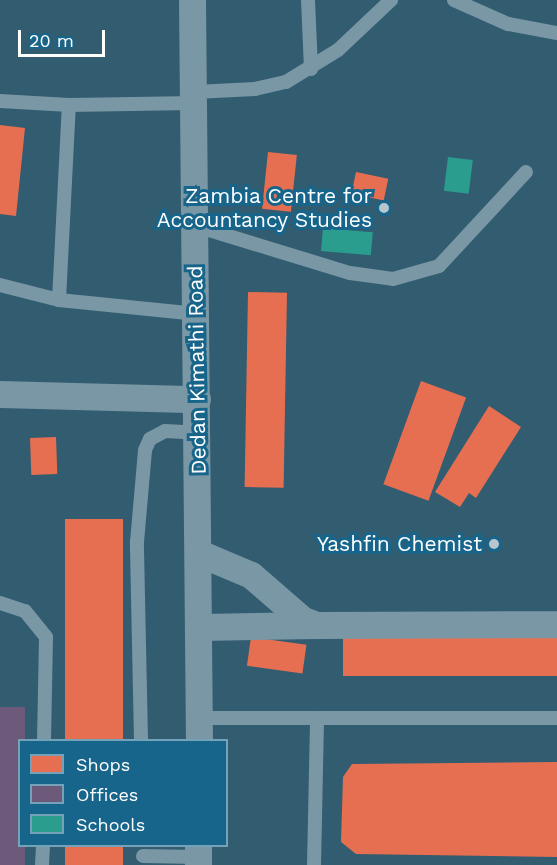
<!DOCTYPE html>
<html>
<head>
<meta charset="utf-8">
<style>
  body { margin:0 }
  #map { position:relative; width:557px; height:865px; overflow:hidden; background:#325c70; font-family:"Work Sans",sans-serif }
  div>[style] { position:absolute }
  .shops>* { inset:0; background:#e76f51; transform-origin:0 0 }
  .offices>* { inset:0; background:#6d597a }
  .schools>* { inset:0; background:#2a9d8f; transform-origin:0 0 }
  .service>* { height:14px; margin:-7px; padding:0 7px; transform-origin:7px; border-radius:7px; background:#7997a5 }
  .minor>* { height:27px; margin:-13.5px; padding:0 13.5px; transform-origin:13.5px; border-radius:13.5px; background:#7997a5 }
  .dots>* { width:16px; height:16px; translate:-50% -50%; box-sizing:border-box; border:3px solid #17658b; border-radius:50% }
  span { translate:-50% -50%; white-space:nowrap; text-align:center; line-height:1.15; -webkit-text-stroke:6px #17658b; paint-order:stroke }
  .poi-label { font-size:21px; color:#fff }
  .right { translate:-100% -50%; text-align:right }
  .street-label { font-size:21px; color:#fff }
  .legend { position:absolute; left:18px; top:739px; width:210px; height:108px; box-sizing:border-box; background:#17658b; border:2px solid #74a3b9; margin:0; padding:8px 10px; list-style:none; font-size:18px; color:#fff }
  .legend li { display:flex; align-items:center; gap:12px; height:30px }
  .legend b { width:30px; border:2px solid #74a3b9 }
  .scale { position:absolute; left:18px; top:30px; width:87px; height:27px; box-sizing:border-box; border:3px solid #fff; border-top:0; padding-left:8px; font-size:18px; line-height:21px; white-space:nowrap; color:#fff; -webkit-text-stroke:4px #17658b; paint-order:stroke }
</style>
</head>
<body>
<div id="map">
  <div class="shops">
    <i style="clip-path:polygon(0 125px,25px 128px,16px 216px,0 214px)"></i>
    <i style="left:268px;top:152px;width:29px;height:57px;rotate:6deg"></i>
    <i style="left:356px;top:172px;width:33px;height:22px;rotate:12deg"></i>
    <i style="left:248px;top:292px;width:39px;height:195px;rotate:1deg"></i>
    <i style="left:421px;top:381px;width:48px;height:110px;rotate:20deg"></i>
    <i style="clip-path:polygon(489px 406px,521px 427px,476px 498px,469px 493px,460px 507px,435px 492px)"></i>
    <i style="left:56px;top:437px;width:37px;height:26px;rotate:88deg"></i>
    <i style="left:65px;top:519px;width:58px;height:221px"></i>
    <i style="left:557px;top:635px;width:41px;height:214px;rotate:90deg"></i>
    <i style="left:251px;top:637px;width:56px;height:29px;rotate:8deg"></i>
    <i style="clip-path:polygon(557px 762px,557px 857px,356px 854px,341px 842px,343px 777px,352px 764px)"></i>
    <i style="left:65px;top:846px;width:58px;height:19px"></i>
  </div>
  <div class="offices">
    <i style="clip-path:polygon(0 707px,25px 707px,25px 740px,20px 740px,20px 846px,25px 846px,25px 865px,0 865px)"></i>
  </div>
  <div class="schools">
    <i style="left:448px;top:157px;width:25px;height:34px;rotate:7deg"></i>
    <i style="left:323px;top:228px;width:50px;height:23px;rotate:5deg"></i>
  </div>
  <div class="service">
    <i style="left:308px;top:0;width:69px;rotate:87.5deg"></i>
    <i style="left:454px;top:0;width:59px;rotate:24deg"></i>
    <i style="left:508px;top:24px;width:50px;rotate:10.4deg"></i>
    <i style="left:195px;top:92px;width:60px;rotate:-2.9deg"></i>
    <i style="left:255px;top:89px;width:32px;rotate:-13deg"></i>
    <i style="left:286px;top:82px;width:61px;rotate:-31.6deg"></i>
    <i style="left:338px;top:50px;width:73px;rotate:-43.3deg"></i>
    <i style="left:0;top:101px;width:69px;rotate:3.3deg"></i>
    <i style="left:69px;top:105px;width:126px;rotate:-0.9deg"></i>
    <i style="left:196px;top:226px;width:161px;rotate:17deg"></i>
    <i style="left:350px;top:273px;width:43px;rotate:7.9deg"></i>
    <i style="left:393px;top:279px;width:48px;rotate:-15.8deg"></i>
    <i style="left:439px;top:266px;width:128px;rotate:-47.2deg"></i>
    <i style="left:0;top:285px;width:61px;rotate:14.3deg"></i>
    <i style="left:59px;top:300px;width:139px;rotate:5.8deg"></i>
    <i style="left:59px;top:300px;width:195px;rotate:-87.1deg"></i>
    <i style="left:0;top:603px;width:26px;rotate:18deg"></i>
    <i style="left:25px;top:611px;width:33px;rotate:51deg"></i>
    <i style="left:46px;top:637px;width:103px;rotate:91.1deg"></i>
    <i style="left:199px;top:718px;width:358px"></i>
    <i style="left:141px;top:740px;width:198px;rotate:-91.2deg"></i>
    <i style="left:137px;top:542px;width:92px;rotate:-85deg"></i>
    <i style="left:145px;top:450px;width:12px;rotate:-66deg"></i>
    <i style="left:150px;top:439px;width:17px;rotate:-28deg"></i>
    <i style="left:165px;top:431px;width:33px;rotate:3deg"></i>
    <i style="left:143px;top:856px;width:55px;rotate:1deg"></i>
    <i style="left:42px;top:865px;width:19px;rotate:-87deg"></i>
    <i style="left:314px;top:865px;width:147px;rotate:-88.8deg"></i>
  </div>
  <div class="minor">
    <i style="left:192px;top:0;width:740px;rotate:89.46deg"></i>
    <i style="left:0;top:394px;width:197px;rotate:1.5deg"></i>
    <i style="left:199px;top:553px;width:56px;rotate:22.9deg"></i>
    <i style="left:251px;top:575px;width:69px;rotate:40.9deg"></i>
    <i style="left:303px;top:620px;width:15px;rotate:20deg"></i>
    <i style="left:317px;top:625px;width:240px;rotate:-0.2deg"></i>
    <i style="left:199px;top:627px;width:117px;rotate:-1deg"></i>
    <i style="left:198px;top:846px;width:19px;rotate:90deg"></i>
  </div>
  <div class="dots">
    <i style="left:384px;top:208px;background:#b7c6cd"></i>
    <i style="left:494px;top:544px;background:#b7c6cd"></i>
  </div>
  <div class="poi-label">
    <span class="right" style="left:372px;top:208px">Zambia Centre for<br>Accountancy Studies</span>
    <span class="right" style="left:482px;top:544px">Yashfin Chemist</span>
  </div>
  <div class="street-label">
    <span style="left:197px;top:370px;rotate:-91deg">Dedan Kimathi Road</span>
  </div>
  <ul class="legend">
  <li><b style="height:16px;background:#e76f51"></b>Shops</li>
  <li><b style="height:16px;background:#6d597a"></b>Offices</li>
  <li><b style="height:16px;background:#2a9d8f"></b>Schools</li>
  </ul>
  <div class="scale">20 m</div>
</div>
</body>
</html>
